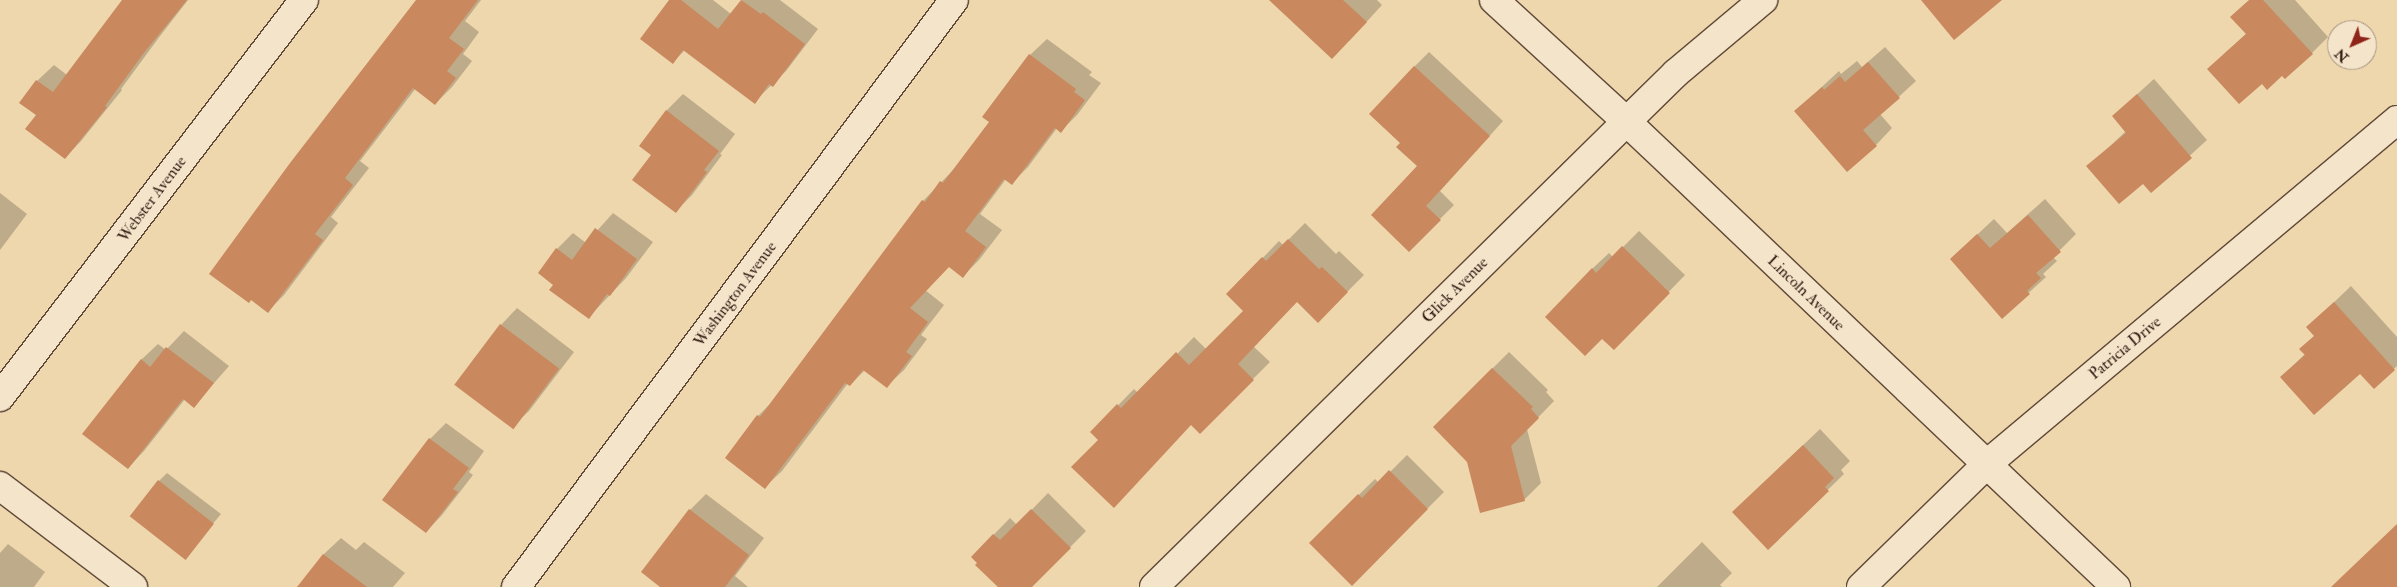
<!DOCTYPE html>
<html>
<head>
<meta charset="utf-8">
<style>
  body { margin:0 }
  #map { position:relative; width:2397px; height:587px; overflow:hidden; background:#eed6ad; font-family:"IM FELL Double Pica",serif }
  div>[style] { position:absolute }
  .shadow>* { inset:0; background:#0003 }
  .building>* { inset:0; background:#c9885d; transform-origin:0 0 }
  .roads { filter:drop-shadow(1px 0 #604938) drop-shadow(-1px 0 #604938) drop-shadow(0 1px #604938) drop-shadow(0 -1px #604938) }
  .minor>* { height:28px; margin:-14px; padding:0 14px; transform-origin:14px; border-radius:14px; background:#f4e4ca }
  span { translate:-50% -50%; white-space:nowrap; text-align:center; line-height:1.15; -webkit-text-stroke:4.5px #f4e4ca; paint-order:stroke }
  .street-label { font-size:16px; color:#301a11 }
  .north { position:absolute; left:2327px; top:20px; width:50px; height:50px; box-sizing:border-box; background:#f4e4ca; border:1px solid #a69380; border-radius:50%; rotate:224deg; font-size:14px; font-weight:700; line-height:20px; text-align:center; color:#301a11 }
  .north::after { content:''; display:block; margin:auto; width:18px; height:22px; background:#8f2418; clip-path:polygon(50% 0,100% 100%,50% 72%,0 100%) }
</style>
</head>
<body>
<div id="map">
  <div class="shadow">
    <i style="clip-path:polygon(124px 0,188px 0,160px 36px,121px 89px,122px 90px,81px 141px,65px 158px,37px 115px,37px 81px,54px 65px,67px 75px)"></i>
    <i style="clip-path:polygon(417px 0,481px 0,465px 21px,479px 32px,463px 54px,472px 61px,452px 87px,435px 104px,416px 88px,360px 161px,369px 168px,331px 217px,338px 223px,284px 295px,268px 311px)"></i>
    <i style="clip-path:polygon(671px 0,713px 0,731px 14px,742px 0,780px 0,818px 29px,786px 71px,754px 102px,685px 50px,673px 62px)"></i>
    <i style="clip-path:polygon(1271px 0,1377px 0,1382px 5px,1349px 41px)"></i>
    <i style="clip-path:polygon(2249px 0,2295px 0,2328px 37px,2312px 53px,2282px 74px,2225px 53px,2247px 33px)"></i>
    <i style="clip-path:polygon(1047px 39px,1092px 72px,1089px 75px,1101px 83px,1077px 115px,1061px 131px,1057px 128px,1028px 167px,1012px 183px,1006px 179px,980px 214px,1002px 230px,979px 260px,963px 276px,949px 266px,925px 290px,944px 305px,921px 335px,927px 339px,904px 370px,887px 386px,865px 370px,850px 385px,848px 383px,782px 471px,765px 487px,758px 416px,775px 399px,923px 201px,958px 165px,990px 122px,984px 117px,1030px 55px)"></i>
    <i style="clip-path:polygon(1885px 47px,1916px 81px,1880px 114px,1892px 128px,1876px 145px,1796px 111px,1839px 71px,1841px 74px,1857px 61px,1862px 67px)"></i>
    <i style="clip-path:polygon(1429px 52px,1503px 121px,1440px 191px,1454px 205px,1409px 250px,1419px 166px,1402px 143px,1414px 67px)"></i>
    <i style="clip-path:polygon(2154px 79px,2207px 140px,2151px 191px,2143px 182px,2088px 167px,2126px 131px,2113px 116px)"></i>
    <i style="clip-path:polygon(683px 94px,735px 134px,720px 154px,722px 155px,692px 195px,676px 211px,652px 155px,640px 146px,667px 110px)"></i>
    <i style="clip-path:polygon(0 193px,27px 214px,0 250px)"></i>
    <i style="clip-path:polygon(2045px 199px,2076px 234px,2053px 257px,2057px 261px,2043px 274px,2046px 277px,2002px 317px,1951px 259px,1994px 219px,2007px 233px)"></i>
    <i style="clip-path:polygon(613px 213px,653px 242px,626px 278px,589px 317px,555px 284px,557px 249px,573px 233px,586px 243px)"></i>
    <i style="clip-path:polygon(1305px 223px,1336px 254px,1339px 251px,1364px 275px,1318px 321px,1297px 301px,1253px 346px,1270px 362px,1200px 432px,1192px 424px,1100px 440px,1092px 432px,1134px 389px,1138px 393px,1194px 337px,1206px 349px,1244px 311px,1228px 294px,1279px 241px,1283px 245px)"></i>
    <i style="clip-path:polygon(1639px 231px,1685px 275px,1630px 332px,1592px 269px,1609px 253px,1613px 257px)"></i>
    <i style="clip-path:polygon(2351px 286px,2397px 337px,2397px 366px,2374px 388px,2360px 372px,2281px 377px,2305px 354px,2315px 335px,2308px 327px)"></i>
    <i style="clip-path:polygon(517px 308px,574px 352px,529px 411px,512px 427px,501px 325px)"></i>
    <i style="clip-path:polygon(184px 331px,229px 366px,194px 406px,185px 399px,144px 451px,128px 468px,141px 360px,158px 344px,166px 350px)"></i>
    <i style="clip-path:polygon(1509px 352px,1548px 390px,1546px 392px,1554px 401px,1527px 429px,1541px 483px,1524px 500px,1468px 461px,1434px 427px)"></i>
    <i style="clip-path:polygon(446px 423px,484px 451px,469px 472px,473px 475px,442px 515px,426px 532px,430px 439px)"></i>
    <i style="clip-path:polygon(1820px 429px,1850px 461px,1841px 470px,1844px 474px,1768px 548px,1750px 496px)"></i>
    <i style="clip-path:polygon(1407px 455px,1444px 492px,1352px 584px,1310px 543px,1375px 479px,1379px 483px)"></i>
    <i style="clip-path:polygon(167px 473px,221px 514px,185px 557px,159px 481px)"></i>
    <i style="clip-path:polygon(1048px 493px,1086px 531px,1031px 587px,1000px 587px,972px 557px,1010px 518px,1017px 525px)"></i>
    <i style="clip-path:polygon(706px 494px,764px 538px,735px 576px,748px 587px,663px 587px,690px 510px)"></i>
    <i style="clip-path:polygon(341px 538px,356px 550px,364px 542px,405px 573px,393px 587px,304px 587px,301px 585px,324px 554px)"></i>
    <i style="clip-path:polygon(1702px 542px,1732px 573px,1720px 585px,1722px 587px,1657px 587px)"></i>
    <i style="clip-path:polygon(8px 544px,45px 572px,34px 587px,0 587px,0 553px)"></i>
  </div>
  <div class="building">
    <i style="clip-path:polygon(122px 0,187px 0,143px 54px,105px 106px,107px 107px,65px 159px,25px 129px,36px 115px,19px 103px,36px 80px,53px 92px)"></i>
    <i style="clip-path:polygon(416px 0,478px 0,449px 38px,464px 49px,447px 71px,456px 78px,435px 105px,413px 88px,345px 178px,353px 185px,315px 234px,323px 240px,268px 313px,251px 300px,249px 303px,209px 274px,290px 163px)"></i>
    <i style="clip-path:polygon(669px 0,681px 0,718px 29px,741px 0,761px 14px,763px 12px,805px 44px,773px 87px,769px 84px,755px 104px,683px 50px,673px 64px,640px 39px)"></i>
    <i style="clip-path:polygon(1269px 0,1343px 0,1367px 22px,1332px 59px)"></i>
    <i style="clip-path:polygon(1921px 0,2002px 0,1954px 40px)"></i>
    <i style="clip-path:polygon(2249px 0,2263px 0,2313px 54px,2285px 79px,2282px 76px,2267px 90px,2262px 84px,2239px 104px,2207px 69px,2246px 34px,2230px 17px)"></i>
    <i style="clip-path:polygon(1029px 54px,1076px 89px,1074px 92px,1085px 100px,1061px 133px,1055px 128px,1012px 185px,1004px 179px,965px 231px,986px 247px,963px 278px,949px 267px,910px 308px,928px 322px,906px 352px,912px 356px,887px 388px,863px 370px,850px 386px,845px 383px,765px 489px,725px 458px,757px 415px,760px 417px,922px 200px,925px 202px,940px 181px,943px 183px,989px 122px,982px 117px)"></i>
    <i style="clip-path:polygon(1868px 62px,1900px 98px,1863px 130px,1877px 146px,1847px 172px,1794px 111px,1822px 87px,1824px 90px,1840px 76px,1845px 82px)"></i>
    <i style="clip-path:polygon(1414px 66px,1490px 136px,1426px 206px,1441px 220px,1409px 252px,1371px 215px,1417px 166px,1396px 147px,1400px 143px,1369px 114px)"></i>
    <i style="clip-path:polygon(2137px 94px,2192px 158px,2151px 193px,2143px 184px,2119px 204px,2086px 166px,2126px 133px,2112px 116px)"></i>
    <i style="clip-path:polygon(666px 110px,719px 151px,704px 170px,707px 172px,676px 213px,632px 180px,651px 155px,639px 146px)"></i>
    <i style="clip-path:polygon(2028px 215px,2061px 252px,2036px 273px,2041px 278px,2027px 291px,2030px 294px,2002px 319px,1950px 259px,1977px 234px,1990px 248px)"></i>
    <i style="clip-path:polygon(595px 228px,637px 259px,610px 296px,607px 294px,589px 319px,549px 290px,553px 285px,538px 273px,556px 248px,572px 260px)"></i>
    <i style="clip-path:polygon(1288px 239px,1319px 269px,1322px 267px,1348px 292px,1318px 323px,1297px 302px,1238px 364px,1254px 380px,1200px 434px,1191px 425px,1114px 508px,1071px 467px,1098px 440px,1090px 432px,1117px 404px,1121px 408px,1176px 352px,1189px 365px,1243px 311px,1226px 294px,1262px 257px,1266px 261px)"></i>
    <i style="clip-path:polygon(1622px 246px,1670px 293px,1614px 350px,1602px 339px,1585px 356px,1545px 317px,1592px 268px,1596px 273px)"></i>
    <i style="clip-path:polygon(2334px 302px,2395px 370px,2374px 389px,2360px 374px,2314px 415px,2280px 377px,2305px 355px,2299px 349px,2314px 336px,2306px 327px)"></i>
    <i style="left:500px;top:324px;width:74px;height:76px;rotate:37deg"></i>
    <i style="clip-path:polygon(166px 347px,214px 383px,194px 408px,183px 399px,128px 469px,82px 434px,141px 359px,150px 367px)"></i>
    <i style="clip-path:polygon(1492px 368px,1533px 407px,1531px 409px,1539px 418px,1511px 446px,1525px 501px,1480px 513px,1467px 462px,1433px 427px)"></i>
    <i style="clip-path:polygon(429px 438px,469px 468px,453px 489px,458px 492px,426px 533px,382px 500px)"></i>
    <i style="clip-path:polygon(1803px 445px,1834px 478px,1825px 487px,1829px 491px,1768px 550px,1732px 512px)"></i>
    <i style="clip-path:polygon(1389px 470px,1428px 509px,1352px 586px,1309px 543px,1358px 494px,1362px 498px)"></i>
    <i style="left:158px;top:480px;width:71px;height:46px;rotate:38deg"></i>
    <i style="clip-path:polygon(689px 509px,749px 555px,725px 587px,660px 587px,641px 572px)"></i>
    <i style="clip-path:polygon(1031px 509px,1071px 548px,1032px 587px,998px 587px,975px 565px,977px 563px,971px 557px,993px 534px,1000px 540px)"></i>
    <i style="clip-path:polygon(2397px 524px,2397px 587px,2331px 587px)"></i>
    <i style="clip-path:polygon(323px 554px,367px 587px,297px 587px)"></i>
  </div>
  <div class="roads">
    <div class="minor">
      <i style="left:1494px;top:0;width:180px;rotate:42.5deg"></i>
      <i style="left:1627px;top:122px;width:675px;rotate:43.56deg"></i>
      <i style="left:0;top:397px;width:500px;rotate:-52.56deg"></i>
      <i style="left:0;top:486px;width:167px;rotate:37.2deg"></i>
      <i style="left:516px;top:587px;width:732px;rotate:-53.27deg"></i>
      <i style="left:1154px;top:587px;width:733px;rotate:-44.56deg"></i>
      <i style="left:1676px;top:73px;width:114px;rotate:-40deg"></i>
      <i style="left:1861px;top:587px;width:176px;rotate:-44.3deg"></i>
      <i style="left:1987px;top:464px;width:535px;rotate:-40deg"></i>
    </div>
  </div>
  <div class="street-label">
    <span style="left:152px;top:199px;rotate:-53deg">Webster Avenue</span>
    <span style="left:1455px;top:290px;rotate:-45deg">Glick Avenue</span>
    <span style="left:1806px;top:293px;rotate:44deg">Lincoln Avenue</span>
    <span style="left:735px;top:294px;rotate:-53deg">Washington Avenue</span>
    <span style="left:2125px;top:348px;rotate:-40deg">Patricia Drive</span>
  </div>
  <div class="north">N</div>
</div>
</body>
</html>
